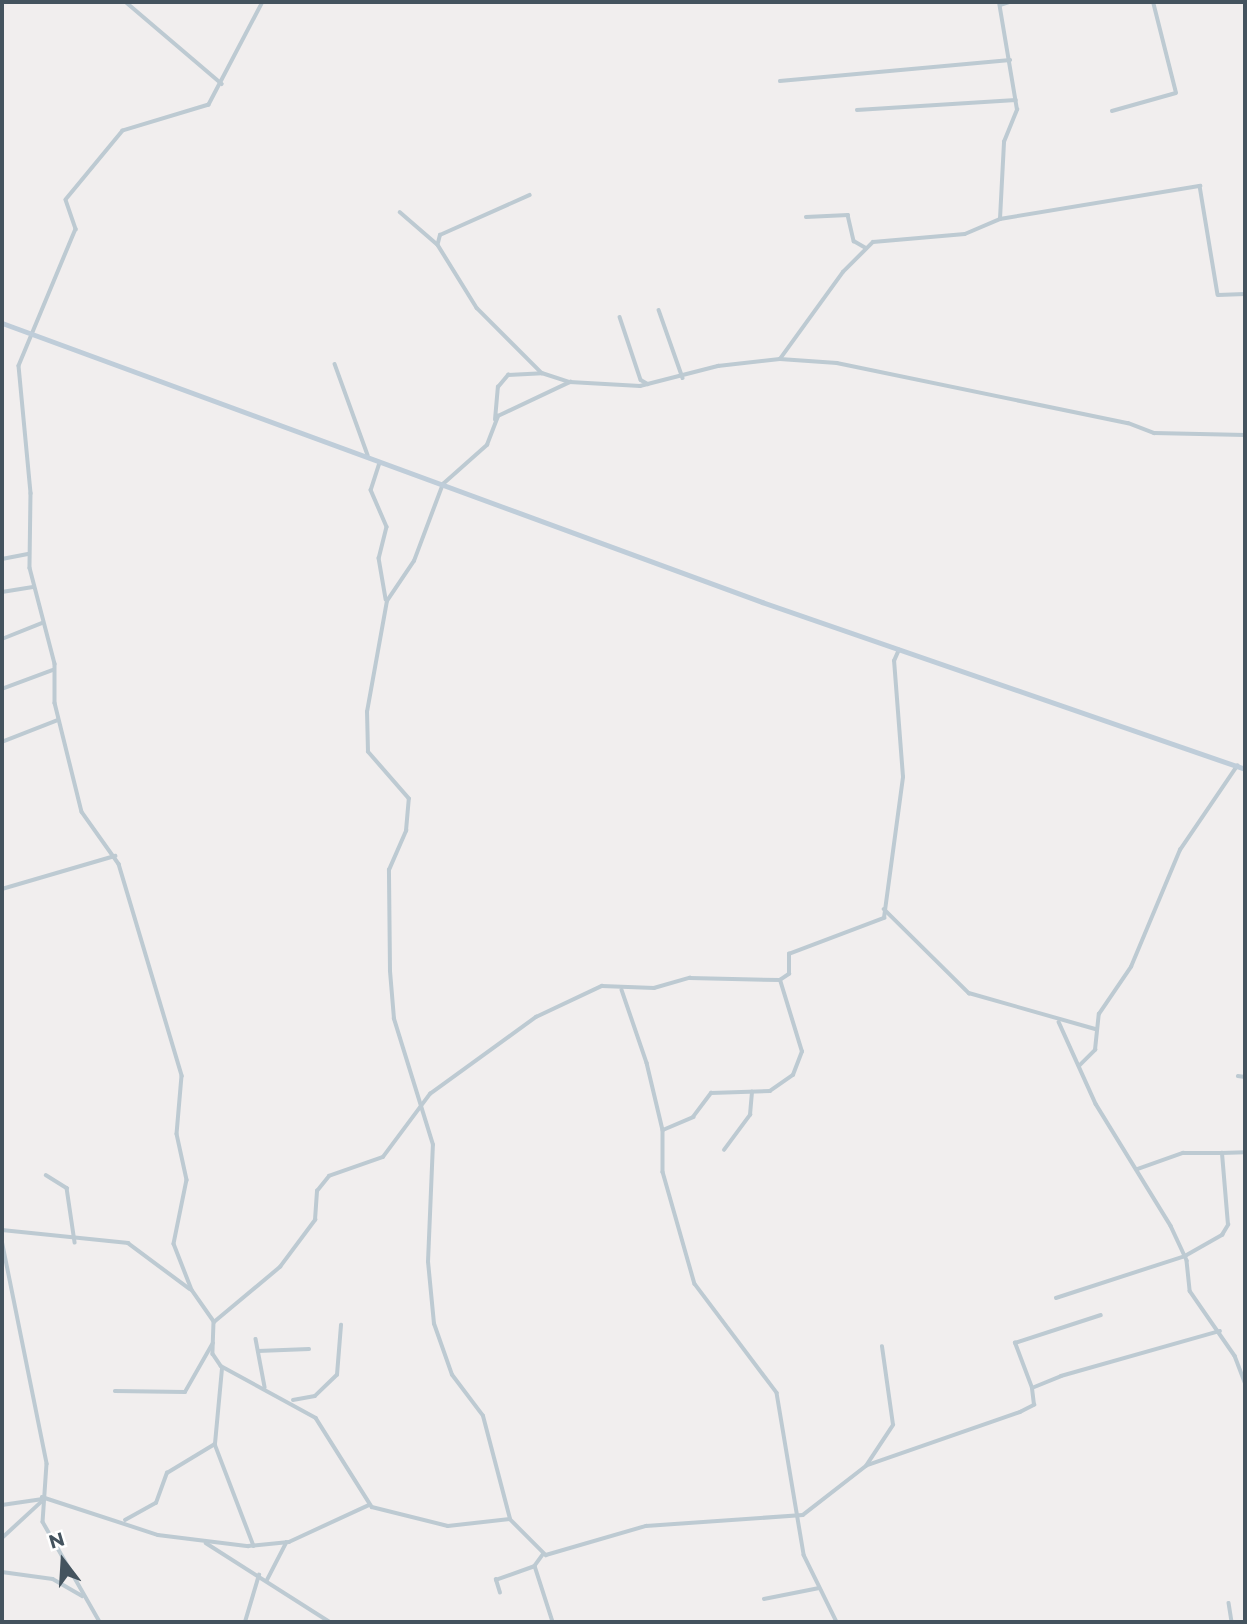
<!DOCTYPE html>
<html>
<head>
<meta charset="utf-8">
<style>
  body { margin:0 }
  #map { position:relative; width:1247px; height:1624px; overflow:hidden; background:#f1eeee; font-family:Montserrat,sans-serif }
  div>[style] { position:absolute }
  .street>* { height:3.5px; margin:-1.75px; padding:0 1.75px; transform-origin:1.75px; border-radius:1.75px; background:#bdcad2 }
  .secondary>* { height:5px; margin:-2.5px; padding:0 2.5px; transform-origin:2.5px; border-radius:2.5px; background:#bfcdd9 }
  span { translate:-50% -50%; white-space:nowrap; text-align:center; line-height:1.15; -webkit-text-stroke:6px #fff; paint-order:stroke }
  .frame { position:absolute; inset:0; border:4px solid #44535e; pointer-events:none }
  .north { position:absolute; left:28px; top:1526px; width:70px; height:70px; -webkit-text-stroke:5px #fff; paint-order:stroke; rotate:343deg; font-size:19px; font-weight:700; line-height:28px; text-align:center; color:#44535e }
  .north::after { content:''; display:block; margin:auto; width:24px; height:32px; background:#44535e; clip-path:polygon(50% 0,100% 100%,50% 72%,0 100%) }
</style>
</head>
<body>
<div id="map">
  <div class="street">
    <i style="left:126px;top:2px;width:126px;rotate:40.5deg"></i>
    <i style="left:263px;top:2px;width:116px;rotate:117.7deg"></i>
    <i style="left:209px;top:105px;width:90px;rotate:163.2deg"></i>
    <i style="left:123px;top:131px;width:89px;rotate:129.6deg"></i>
    <i style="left:66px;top:200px;width:31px;rotate:71deg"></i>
    <i style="left:76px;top:229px;width:148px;rotate:112.6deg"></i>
    <i style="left:19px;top:366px;width:128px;rotate:84.6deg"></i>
    <i style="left:31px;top:493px;width:75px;rotate:90.8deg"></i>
    <i style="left:30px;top:568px;width:99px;rotate:75.4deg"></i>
    <i style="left:55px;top:664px;width:39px;rotate:90deg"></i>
    <i style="left:55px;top:703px;width:112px;rotate:76.1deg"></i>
    <i style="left:82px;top:812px;width:64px;rotate:54.6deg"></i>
    <i style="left:119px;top:864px;width:221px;rotate:73.4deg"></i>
    <i style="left:182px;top:1076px;width:58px;rotate:94.9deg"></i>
    <i style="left:177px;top:1134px;width:47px;rotate:77.7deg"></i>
    <i style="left:187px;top:1180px;width:65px;rotate:101.5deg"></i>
    <i style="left:174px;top:1244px;width:49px;rotate:68.6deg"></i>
    <i style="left:192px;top:1290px;width:39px;rotate:55deg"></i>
    <i style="left:214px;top:1322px;width:32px;rotate:92deg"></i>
    <i style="left:213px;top:1354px;width:14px;rotate:56deg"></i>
    <i style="left:221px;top:1366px;width:108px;rotate:28.7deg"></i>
    <i style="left:316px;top:1418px;width:105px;rotate:57.8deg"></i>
    <i style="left:372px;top:1507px;width:78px;rotate:14deg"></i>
    <i style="left:448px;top:1526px;width:62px;rotate:-6.4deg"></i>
    <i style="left:510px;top:1519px;width:51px;rotate:45deg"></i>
    <i style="left:546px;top:1555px;width:104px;rotate:-16.2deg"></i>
    <i style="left:646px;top:1526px;width:157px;rotate:-4deg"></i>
    <i style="left:803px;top:1515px;width:80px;rotate:-37.9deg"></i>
    <i style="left:866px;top:1466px;width:49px;rotate:-56.6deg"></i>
    <i style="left:893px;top:1425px;width:79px;rotate:-98deg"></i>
    <i style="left:1000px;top:5px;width:10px;rotate:-17deg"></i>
    <i style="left:780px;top:81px;width:231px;rotate:-5.2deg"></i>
    <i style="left:857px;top:110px;width:159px;rotate:-3.6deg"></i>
    <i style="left:1112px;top:111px;width:66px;rotate:-15.7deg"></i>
    <i style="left:1176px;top:93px;width:94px;rotate:-104.2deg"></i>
    <i style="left:400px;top:212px;width:50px;rotate:41deg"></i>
    <i style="left:438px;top:245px;width:74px;rotate:58.2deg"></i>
    <i style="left:477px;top:308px;width:92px;rotate:45deg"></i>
    <i style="left:806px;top:217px;width:42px;rotate:-2.7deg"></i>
    <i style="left:848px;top:215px;width:27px;rotate:77deg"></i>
    <i style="left:854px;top:241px;width:14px;rotate:30deg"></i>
    <i style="left:1000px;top:219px;width:203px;rotate:-9.4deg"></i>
    <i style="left:1200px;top:186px;width:110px;rotate:80.6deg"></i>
    <i style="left:1218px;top:295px;width:27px;rotate:-2deg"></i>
    <i style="left:438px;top:243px;width:8px;rotate:-76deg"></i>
    <i style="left:440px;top:235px;width:98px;rotate:-24deg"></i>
    <i style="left:659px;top:310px;width:72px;rotate:70.6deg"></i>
    <i style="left:620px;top:317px;width:66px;rotate:71.6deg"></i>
    <i style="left:641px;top:380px;width:8px;rotate:30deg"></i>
    <i style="left:780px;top:359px;width:107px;rotate:-54.1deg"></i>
    <i style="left:843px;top:272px;width:42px;rotate:-45deg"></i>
    <i style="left:873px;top:242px;width:92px;rotate:-5deg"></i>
    <i style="left:965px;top:234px;width:38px;rotate:-23deg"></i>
    <i style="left:1000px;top:219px;width:77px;rotate:-87deg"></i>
    <i style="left:1004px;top:142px;width:35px;rotate:-68deg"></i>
    <i style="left:1017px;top:110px;width:109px;rotate:-99.5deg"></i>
    <i style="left:335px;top:364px;width:97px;rotate:70.1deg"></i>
    <i style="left:495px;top:420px;width:33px;rotate:-85deg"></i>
    <i style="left:498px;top:387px;width:16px;rotate:-50deg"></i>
    <i style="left:508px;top:375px;width:34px;rotate:-3deg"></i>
    <i style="left:542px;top:373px;width:29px;rotate:18deg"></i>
    <i style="left:380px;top:463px;width:28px;rotate:108deg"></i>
    <i style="left:371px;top:490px;width:40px;rotate:66.6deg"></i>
    <i style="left:387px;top:527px;width:32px;rotate:104deg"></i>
    <i style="left:379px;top:558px;width:42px;rotate:80.3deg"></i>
    <i style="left:2px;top:559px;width:26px;rotate:-11deg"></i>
    <i style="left:2px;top:592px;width:31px;rotate:-9deg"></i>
    <i style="left:2px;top:639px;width:43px;rotate:-21.8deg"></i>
    <i style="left:2px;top:689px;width:54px;rotate:-20.4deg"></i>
    <i style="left:2px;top:742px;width:60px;rotate:-21.4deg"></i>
    <i style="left:2px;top:889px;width:118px;rotate:-16.3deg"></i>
    <i style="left:884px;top:909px;width:120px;rotate:44.7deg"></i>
    <i style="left:969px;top:993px;width:131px;rotate:15.9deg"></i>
    <i style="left:622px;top:990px;width:77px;rotate:71.1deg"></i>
    <i style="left:647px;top:1063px;width:69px;rotate:76.6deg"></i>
    <i style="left:663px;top:1130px;width:42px;rotate:90deg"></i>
    <i style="left:663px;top:1172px;width:116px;rotate:74.1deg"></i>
    <i style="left:695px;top:1284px;width:136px;rotate:53deg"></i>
    <i style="left:777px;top:1393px;width:164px;rotate:80.5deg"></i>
    <i style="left:804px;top:1555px;width:75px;rotate:63.8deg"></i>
    <i style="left:1059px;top:1022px;width:90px;rotate:65.7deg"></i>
    <i style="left:1096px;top:1104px;width:143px;rotate:58.4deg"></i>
    <i style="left:1171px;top:1226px;width:38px;rotate:65deg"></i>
    <i style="left:1187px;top:1261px;width:30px;rotate:84deg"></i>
    <i style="left:1190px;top:1291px;width:79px;rotate:55.3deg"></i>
    <i style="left:1235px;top:1356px;width:28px;rotate:69deg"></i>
    <i style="left:1079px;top:1066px;width:23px;rotate:-45deg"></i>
    <i style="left:1095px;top:1050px;width:36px;rotate:-84deg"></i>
    <i style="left:1099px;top:1014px;width:57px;rotate:-55.8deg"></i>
    <i style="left:1131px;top:967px;width:127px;rotate:-67.3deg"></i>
    <i style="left:1180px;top:850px;width:102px;rotate:-55.8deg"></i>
    <i style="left:1238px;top:1076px;width:7px;rotate:8deg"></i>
    <i style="left:663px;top:1130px;width:33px;rotate:-23deg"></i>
    <i style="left:693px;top:1117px;width:30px;rotate:-53deg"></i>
    <i style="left:711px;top:1093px;width:59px;rotate:-1.9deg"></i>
    <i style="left:770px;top:1091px;width:28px;rotate:-35deg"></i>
    <i style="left:793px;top:1075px;width:25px;rotate:-69deg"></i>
    <i style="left:802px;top:1052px;width:75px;rotate:-107deg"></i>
    <i style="left:724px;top:1150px;width:44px;rotate:-53.4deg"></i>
    <i style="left:750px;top:1115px;width:23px;rotate:-85deg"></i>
    <i style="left:1138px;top:1169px;width:48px;rotate:-19.6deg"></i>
    <i style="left:1183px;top:1153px;width:39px"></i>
    <i style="left:46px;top:1175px;width:25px;rotate:32deg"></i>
    <i style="left:67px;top:1188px;width:55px;rotate:81.6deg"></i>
    <i style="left:2px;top:1230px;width:127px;rotate:5.9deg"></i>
    <i style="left:128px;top:1243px;width:77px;rotate:36.6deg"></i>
    <i style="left:2px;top:1240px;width:228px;rotate:78.6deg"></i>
    <i style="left:47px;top:1464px;width:58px;rotate:93.9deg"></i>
    <i style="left:43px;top:1522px;width:115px;rotate:60.3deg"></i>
    <i style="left:1056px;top:1298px;width:136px;rotate:-18deg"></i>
    <i style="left:1185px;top:1256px;width:43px;rotate:-29.6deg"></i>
    <i style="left:1222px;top:1235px;width:12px;rotate:-59deg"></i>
    <i style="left:1228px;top:1225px;width:72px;rotate:-94.8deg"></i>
    <i style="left:1222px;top:1153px;width:23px;rotate:-2deg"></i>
    <i style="left:214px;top:1322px;width:86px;rotate:-39.8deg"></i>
    <i style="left:280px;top:1267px;width:59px;rotate:-53.3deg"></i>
    <i style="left:315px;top:1220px;width:29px;rotate:-86deg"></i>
    <i style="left:317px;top:1191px;width:19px;rotate:-51deg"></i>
    <i style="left:329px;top:1176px;width:57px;rotate:-19.4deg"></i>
    <i style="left:383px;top:1157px;width:79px;rotate:-53.3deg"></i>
    <i style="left:430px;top:1094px;width:131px;rotate:-36deg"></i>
    <i style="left:536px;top:1017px;width:73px;rotate:-25.2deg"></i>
    <i style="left:602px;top:986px;width:52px;rotate:2.2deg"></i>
    <i style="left:654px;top:988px;width:37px;rotate:-16deg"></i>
    <i style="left:690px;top:978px;width:90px;rotate:1.3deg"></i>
    <i style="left:780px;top:980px;width:11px;rotate:-34deg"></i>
    <i style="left:789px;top:974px;width:20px;rotate:-90deg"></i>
    <i style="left:789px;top:954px;width:102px;rotate:-20.8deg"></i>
    <i style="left:884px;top:918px;width:142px;rotate:-82.3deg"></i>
    <i style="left:903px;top:777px;width:116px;rotate:-94.4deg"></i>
    <i style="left:894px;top:661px;width:12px;rotate:-66deg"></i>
    <i style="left:256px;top:1339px;width:49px;rotate:79.4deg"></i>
    <i style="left:258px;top:1351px;width:51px;rotate:-2.2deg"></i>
    <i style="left:1032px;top:1388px;width:48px;rotate:-110.7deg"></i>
    <i style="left:1015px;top:1343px;width:90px;rotate:-18deg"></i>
    <i style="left:115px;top:1391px;width:70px;rotate:0.8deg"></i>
    <i style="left:185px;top:1392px;width:56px;rotate:-60.3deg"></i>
    <i style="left:293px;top:1400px;width:22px;rotate:-10deg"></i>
    <i style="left:315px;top:1396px;width:30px;rotate:-44deg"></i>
    <i style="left:337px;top:1375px;width:50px;rotate:-85.4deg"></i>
    <i style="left:215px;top:1444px;width:109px;rotate:69.1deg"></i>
    <i style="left:868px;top:1465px;width:161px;rotate:-19.2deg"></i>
    <i style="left:1020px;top:1412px;width:16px;rotate:-27deg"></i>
    <i style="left:1034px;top:1405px;width:17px;rotate:-97deg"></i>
    <i style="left:1032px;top:1388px;width:31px;rotate:-22deg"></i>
    <i style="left:1061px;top:1376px;width:165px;rotate:-15.8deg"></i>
    <i style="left:42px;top:1497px;width:122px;rotate:18.1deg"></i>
    <i style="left:158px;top:1535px;width:91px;rotate:7deg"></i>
    <i style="left:248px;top:1546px;width:41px;rotate:-5.6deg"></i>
    <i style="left:289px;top:1542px;width:88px;rotate:-24.8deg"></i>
    <i style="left:2px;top:1505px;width:41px;rotate:-8.3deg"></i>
    <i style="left:510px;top:1519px;width:106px;rotate:-104.7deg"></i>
    <i style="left:483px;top:1416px;width:51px;rotate:-127.1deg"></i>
    <i style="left:452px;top:1375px;width:54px;rotate:-109.4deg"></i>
    <i style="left:434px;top:1324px;width:62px;rotate:-95.5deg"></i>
    <i style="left:428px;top:1262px;width:117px;rotate:-87.6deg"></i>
    <i style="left:433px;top:1145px;width:132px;rotate:-107.2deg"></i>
    <i style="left:394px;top:1019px;width:48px;rotate:-94.8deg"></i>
    <i style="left:390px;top:971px;width:101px;rotate:-90.6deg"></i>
    <i style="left:389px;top:870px;width:43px;rotate:-66.4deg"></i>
    <i style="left:406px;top:831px;width:32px;rotate:-85deg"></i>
    <i style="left:409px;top:799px;width:62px;rotate:-131.1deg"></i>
    <i style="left:368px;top:752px;width:40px;rotate:-91.4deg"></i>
    <i style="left:367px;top:712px;width:113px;rotate:-79.8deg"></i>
    <i style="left:387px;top:601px;width:48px;rotate:-56deg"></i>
    <i style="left:414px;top:561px;width:82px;rotate:-69.4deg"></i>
    <i style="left:443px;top:484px;width:59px;rotate:-41.6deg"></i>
    <i style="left:487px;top:445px;width:31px;rotate:-69deg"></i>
    <i style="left:498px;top:416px;width:80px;rotate:-25.3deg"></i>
    <i style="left:570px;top:382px;width:70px;rotate:3.3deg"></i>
    <i style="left:640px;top:386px;width:81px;rotate:-14.4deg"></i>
    <i style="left:718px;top:366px;width:62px;rotate:-6.4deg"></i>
    <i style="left:780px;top:359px;width:57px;rotate:4deg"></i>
    <i style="left:837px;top:363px;width:297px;rotate:11.7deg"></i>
    <i style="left:1128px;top:423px;width:28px;rotate:21deg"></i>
    <i style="left:1154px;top:433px;width:91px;rotate:1.3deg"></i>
    <i style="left:125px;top:1520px;width:35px;rotate:-29deg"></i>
    <i style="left:156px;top:1503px;width:32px;rotate:-70deg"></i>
    <i style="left:167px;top:1473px;width:56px;rotate:-31.1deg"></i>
    <i style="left:215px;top:1444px;width:76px;rotate:-84.7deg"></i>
    <i style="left:2px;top:1538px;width:52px;rotate:-42.6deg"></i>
    <i style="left:206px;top:1543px;width:147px;rotate:32.5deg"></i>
    <i style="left:543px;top:1555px;width:14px;rotate:126deg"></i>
    <i style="left:535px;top:1566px;width:59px;rotate:72.2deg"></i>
    <i style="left:2px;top:1572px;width:51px;rotate:7.8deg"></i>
    <i style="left:53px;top:1579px;width:34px;rotate:30deg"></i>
    <i style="left:267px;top:1580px;width:42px;rotate:-62.8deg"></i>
    <i style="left:500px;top:1593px;width:14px;rotate:-107deg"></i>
    <i style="left:496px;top:1580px;width:41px;rotate:-19.7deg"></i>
    <i style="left:764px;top:1599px;width:56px;rotate:-11.3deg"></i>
    <i style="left:1229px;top:1603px;width:19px;rotate:81deg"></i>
    <i style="left:245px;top:1622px;width:49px;rotate:-73.4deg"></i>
    <i style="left:414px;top:1622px;width:87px"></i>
  </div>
  <div class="secondary">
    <i style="left:2px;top:323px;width:810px;rotate:20.16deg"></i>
    <i style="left:762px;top:602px;width:511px;rotate:19.07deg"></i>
  </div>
  <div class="frame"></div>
  <div class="north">N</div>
</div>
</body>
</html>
